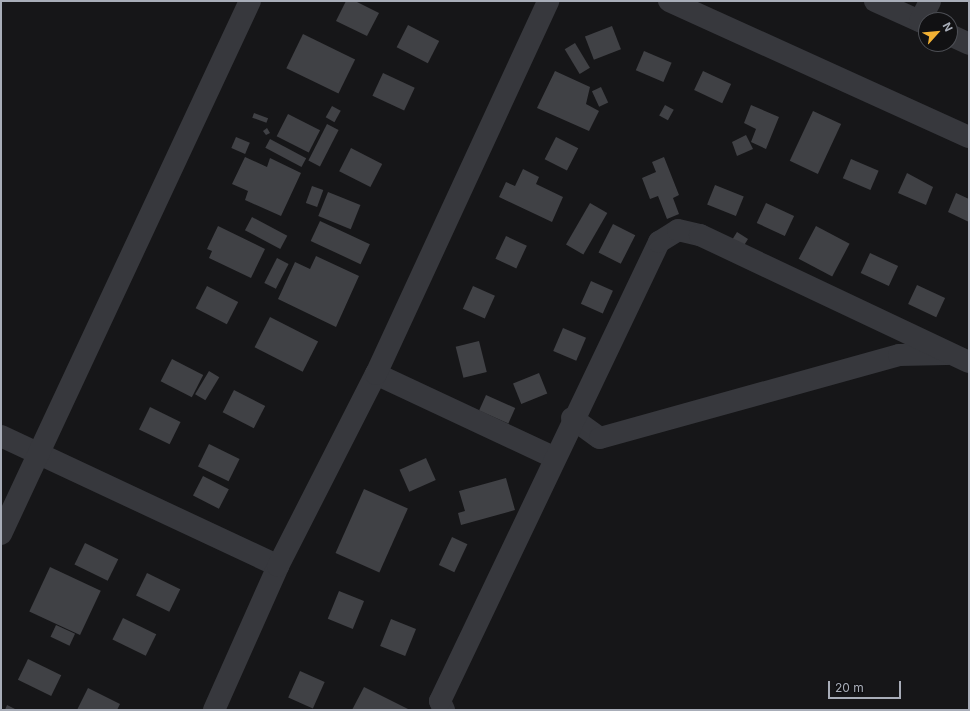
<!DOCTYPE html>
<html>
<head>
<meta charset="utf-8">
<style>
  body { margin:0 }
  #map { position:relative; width:970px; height:711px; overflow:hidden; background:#161618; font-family:Inter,sans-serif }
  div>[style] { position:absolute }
  .building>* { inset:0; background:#404145; transform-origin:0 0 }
  .street>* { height:22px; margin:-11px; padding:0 11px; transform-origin:11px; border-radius:11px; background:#37383d }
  span { translate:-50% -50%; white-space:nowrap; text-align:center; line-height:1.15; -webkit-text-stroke:4px #111113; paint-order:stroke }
  .frame { position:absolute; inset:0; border:2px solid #a8adb8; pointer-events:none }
  .north { position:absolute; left:918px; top:12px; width:40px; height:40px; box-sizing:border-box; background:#111113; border:1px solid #4d4f55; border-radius:50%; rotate:63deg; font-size:11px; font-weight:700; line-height:16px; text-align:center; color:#a8adb8 }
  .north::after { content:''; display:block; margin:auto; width:14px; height:18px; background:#f2b134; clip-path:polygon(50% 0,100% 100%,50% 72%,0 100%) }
  .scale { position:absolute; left:828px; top:681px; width:73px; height:18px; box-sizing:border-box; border:2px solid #a8adb8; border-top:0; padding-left:5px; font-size:12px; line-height:14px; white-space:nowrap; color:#a8adb8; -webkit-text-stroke:3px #111113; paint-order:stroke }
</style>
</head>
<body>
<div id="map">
  <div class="building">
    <i style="clip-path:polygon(346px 1px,355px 1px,379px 13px,367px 36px,336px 21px)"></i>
    <i style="left:408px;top:25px;width:35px;height:25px;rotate:27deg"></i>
    <i style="left:612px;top:26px;width:25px;height:29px;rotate:69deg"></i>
    <i style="left:303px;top:34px;width:58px;height:38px;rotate:26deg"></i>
    <i style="left:575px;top:43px;width:29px;height:12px;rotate:59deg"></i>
    <i style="left:644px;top:51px;width:30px;height:21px;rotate:23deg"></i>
    <i style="clip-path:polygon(555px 71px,590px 87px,586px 104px,599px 111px,589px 131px,537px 108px)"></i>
    <i style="left:703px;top:71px;width:31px;height:21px;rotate:25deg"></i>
    <i style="left:383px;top:73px;width:35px;height:25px;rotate:25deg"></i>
    <i style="left:601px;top:87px;width:17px;height:10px;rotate:65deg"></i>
    <i style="left:665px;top:105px;width:10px;height:12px;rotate:29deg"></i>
    <i style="clip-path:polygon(751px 105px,779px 117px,766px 149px,751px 142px,756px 129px,744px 123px)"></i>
    <i style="left:332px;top:106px;width:10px;height:13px;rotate:29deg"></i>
    <i style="left:813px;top:111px;width:31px;height:55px;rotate:25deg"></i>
    <i style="left:254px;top:113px;width:15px;height:5px;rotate:20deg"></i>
    <i style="left:288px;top:114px;width:36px;height:25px;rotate:27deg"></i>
    <i style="left:327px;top:124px;width:13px;height:41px;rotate:27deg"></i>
    <i style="clip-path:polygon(267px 128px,270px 133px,266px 135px,263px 131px)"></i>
    <i style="clip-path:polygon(746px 135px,753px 149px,737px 156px,732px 142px)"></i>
    <i style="left:236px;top:137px;width:15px;height:12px;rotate:23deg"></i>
    <i style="left:556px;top:137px;width:25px;height:25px;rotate:27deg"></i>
    <i style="left:270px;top:139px;width:41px;height:10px;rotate:28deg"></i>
    <i style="left:351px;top:148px;width:35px;height:26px;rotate:27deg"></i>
    <i style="clip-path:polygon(245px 157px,267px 167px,270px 158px,301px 173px,281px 216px,245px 200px,248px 191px,232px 184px)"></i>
    <i style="clip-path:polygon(664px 157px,679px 195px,673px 198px,679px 214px,667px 219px,658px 196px,650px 199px,642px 178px,656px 172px,652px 162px)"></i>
    <i style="left:851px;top:159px;width:30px;height:21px;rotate:23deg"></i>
    <i style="clip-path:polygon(523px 169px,539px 177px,536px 184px,563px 197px,552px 222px,499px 197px,506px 182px,515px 186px)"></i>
    <i style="clip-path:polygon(907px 173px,933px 187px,926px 205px,898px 193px)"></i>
    <i style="left:715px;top:185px;width:31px;height:21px;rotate:22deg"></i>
    <i style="left:312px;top:186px;width:12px;height:18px;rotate:20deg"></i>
    <i style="left:328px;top:192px;width:35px;height:26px;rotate:22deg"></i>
    <i style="clip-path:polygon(956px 193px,969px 199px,969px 222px,948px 212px)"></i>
    <i style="left:590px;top:203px;width:20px;height:48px;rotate:30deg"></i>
    <i style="left:766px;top:203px;width:31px;height:22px;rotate:25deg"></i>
    <i style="left:252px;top:217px;width:40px;height:15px;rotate:28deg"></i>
    <i style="left:320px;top:221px;width:55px;height:22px;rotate:25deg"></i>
    <i style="left:613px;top:224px;width:25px;height:32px;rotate:27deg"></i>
    <i style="clip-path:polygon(218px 226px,265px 249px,251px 278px,209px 258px,212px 251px,207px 249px)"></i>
    <i style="left:816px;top:226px;width:38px;height:37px;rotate:28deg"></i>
    <i style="left:737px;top:232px;width:13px;height:13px;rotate:32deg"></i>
    <i style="left:506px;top:236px;width:23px;height:25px;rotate:25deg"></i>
    <i style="left:870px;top:253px;width:31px;height:22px;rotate:25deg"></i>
    <i style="clip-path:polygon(316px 256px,359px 276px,336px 327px,278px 299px,295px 262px,310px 269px)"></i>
    <i style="left:277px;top:258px;width:13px;height:28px;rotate:27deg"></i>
    <i style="left:591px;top:281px;width:24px;height:25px;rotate:24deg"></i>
    <i style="left:917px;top:285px;width:31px;height:21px;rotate:25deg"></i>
    <i style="left:207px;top:286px;width:35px;height:25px;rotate:27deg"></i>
    <i style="left:473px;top:286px;width:24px;height:25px;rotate:24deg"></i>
    <i style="left:270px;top:317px;width:54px;height:34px;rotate:27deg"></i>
    <i style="left:563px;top:328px;width:25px;height:25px;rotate:23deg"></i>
    <i style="left:479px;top:341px;width:32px;height:24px;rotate:76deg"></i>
    <i style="left:172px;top:359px;width:35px;height:25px;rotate:27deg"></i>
    <i style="left:209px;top:371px;width:12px;height:27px;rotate:31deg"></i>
    <i style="left:539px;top:373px;width:22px;height:28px;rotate:68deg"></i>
    <i style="left:234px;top:390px;width:35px;height:25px;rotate:27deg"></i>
    <i style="left:486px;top:395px;width:32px;height:17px;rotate:24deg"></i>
    <i style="left:150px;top:407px;width:34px;height:25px;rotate:26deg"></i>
    <i style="left:209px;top:444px;width:34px;height:25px;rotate:26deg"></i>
    <i style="left:426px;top:458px;width:24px;height:29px;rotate:66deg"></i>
    <i style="left:203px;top:476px;width:29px;height:22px;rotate:27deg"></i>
    <i style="clip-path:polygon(506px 478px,515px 510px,461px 525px,458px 513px,465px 511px,459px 491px)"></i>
    <i style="left:364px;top:489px;width:48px;height:70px;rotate:24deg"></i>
    <i style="left:452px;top:537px;width:17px;height:31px;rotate:25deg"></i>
    <i style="left:85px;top:543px;width:37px;height:24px;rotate:26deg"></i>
    <i style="left:50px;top:567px;width:56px;height:49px;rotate:25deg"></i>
    <i style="left:147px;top:573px;width:37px;height:25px;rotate:26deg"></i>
    <i style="left:339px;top:591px;width:27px;height:30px;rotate:22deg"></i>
    <i style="left:123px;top:618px;width:37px;height:24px;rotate:26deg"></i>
    <i style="left:391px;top:619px;width:27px;height:29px;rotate:22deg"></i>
    <i style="left:56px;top:625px;width:21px;height:13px;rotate:25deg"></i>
    <i style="left:28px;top:659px;width:37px;height:23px;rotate:26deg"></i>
    <i style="left:300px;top:671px;width:27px;height:29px;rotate:24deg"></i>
    <i style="clip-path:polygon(364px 687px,410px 710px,352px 710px)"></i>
    <i style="clip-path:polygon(88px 688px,120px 704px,117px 710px,77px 710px)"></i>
    <i style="clip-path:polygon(7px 705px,17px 710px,5px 710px)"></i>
  </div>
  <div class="street">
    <i style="left:669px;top:1px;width:329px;rotate:24.4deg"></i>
    <i style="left:875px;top:1px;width:56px;rotate:24.3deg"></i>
    <i style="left:920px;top:21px;width:22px;rotate:-63deg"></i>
    <i style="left:950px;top:35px;width:21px;rotate:25deg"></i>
    <i style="left:376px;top:374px;width:195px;rotate:25.1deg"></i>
    <i style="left:572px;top:418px;width:34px;rotate:36deg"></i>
    <i style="left:600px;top:438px;width:310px;rotate:-15.5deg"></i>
    <i style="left:899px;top:355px;width:47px;rotate:-1.2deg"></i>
    <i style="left:1px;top:436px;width:306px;rotate:25.1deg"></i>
    <i style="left:1px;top:534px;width:588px;rotate:-64.96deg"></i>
    <i style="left:214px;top:710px;width:158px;rotate:-66deg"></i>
    <i style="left:278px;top:566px;width:216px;rotate:-63deg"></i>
    <i style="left:376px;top:374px;width:411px;rotate:-65.2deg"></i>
    <i style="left:444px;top:710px;width:10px;rotate:-114deg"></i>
    <i style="left:440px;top:701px;width:509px;rotate:-64.49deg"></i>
    <i style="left:659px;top:242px;width:22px;rotate:-32deg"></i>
    <i style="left:678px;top:230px;width:23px;rotate:13deg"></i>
    <i style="left:700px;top:235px;width:297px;rotate:25.3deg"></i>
  </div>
  <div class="frame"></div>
  <div class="north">N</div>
  <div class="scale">20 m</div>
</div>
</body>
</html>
